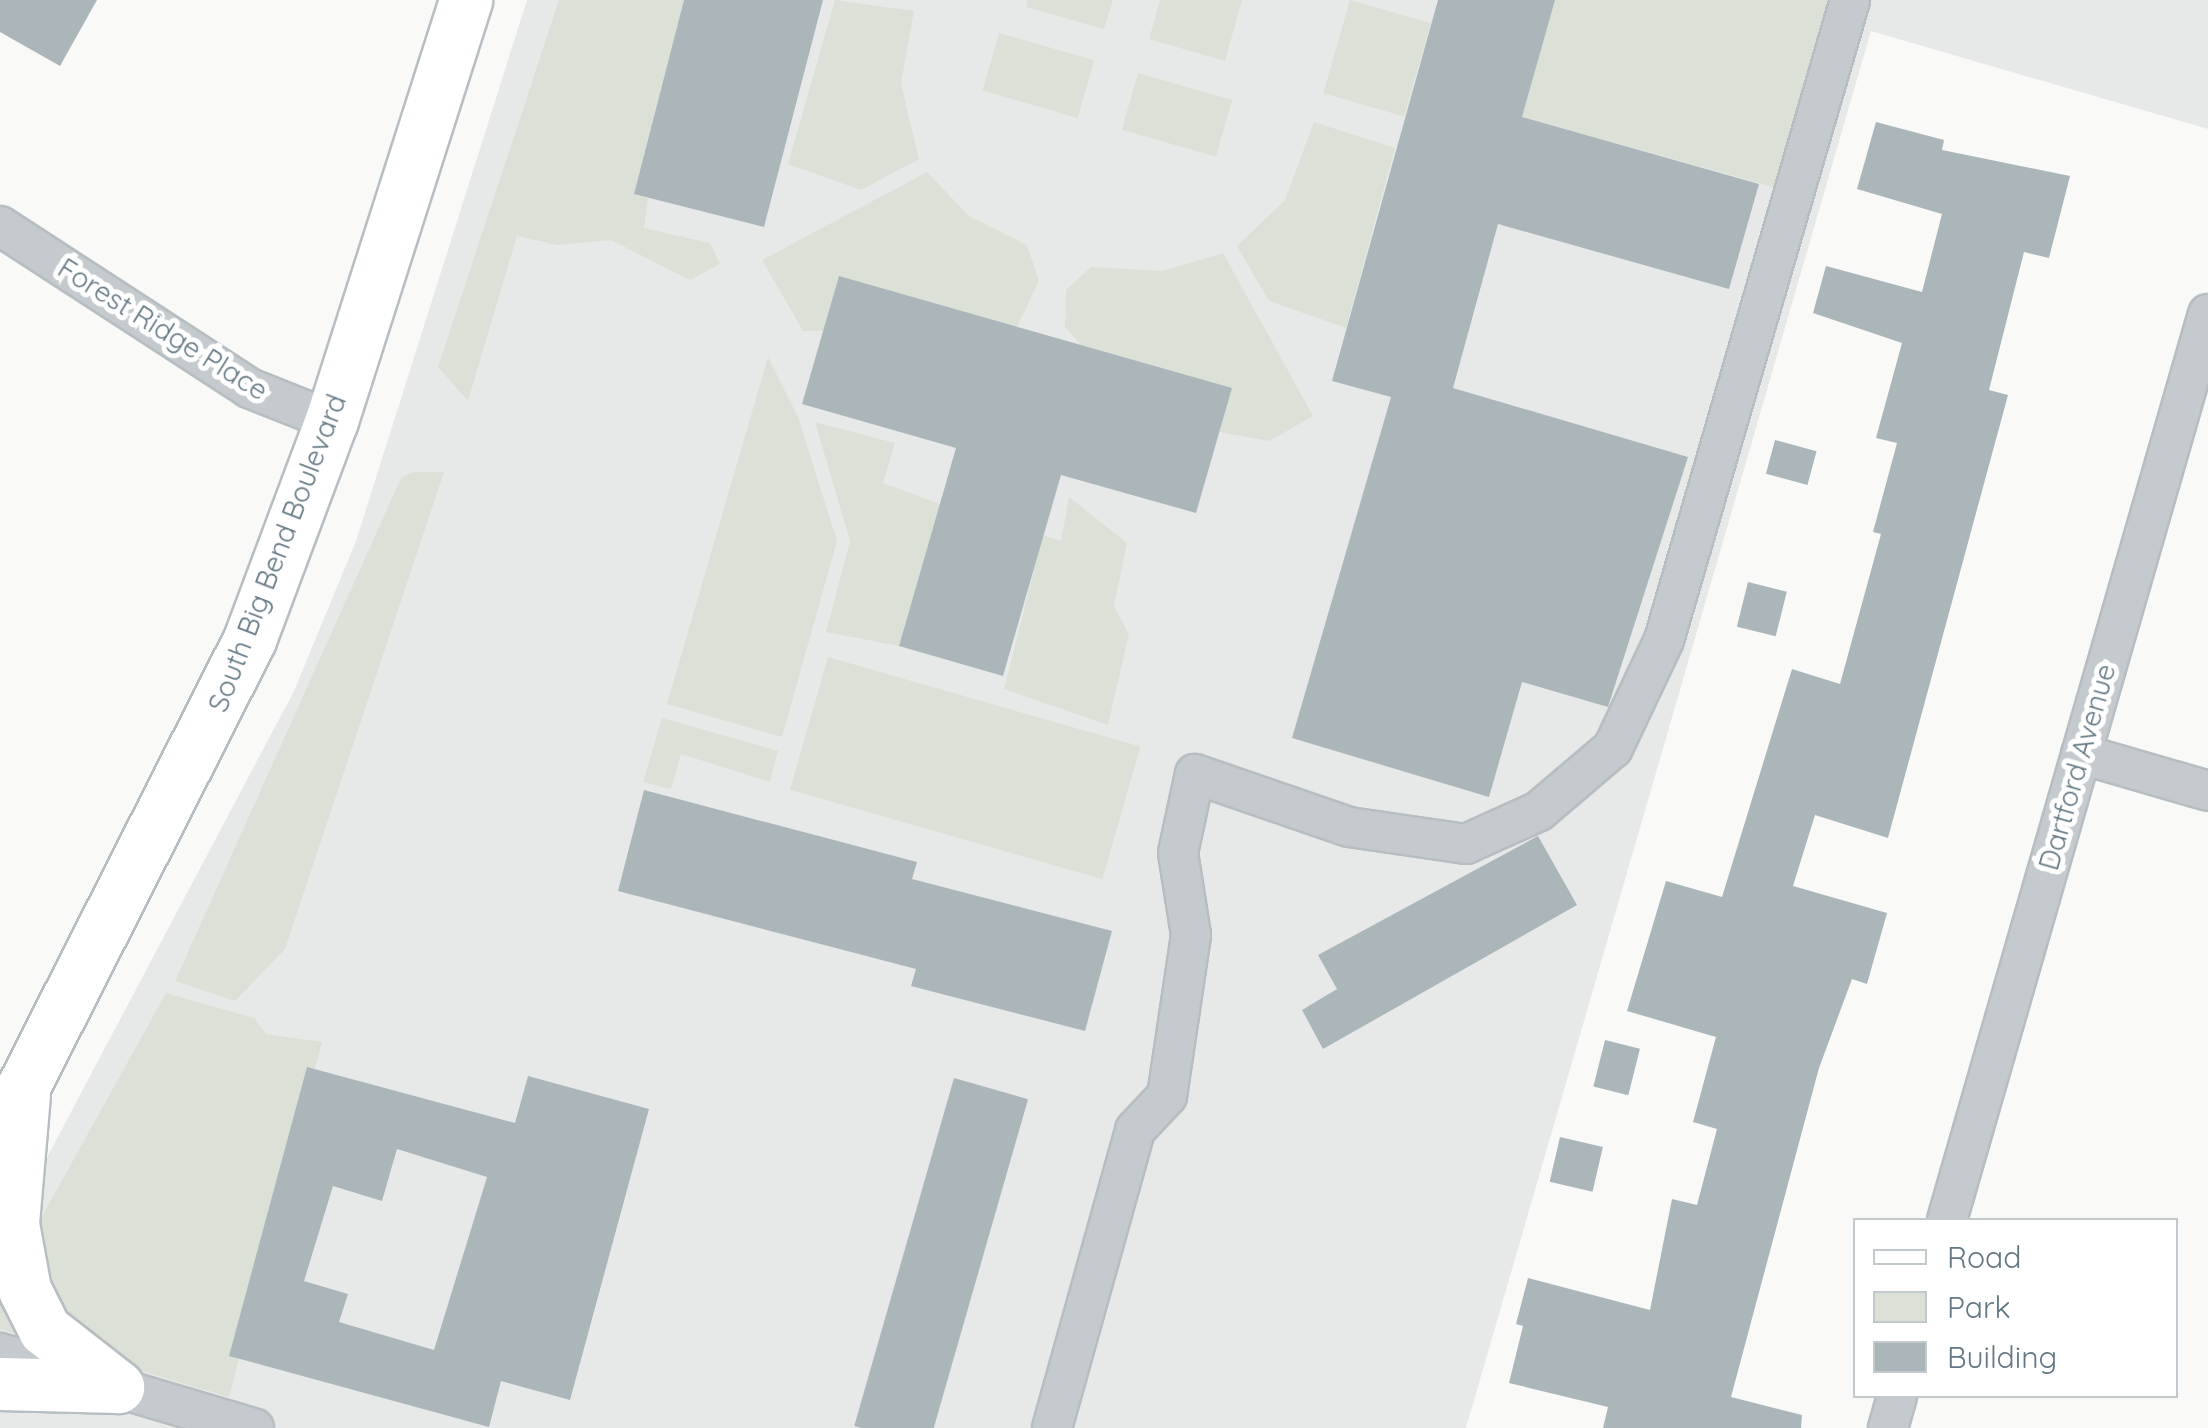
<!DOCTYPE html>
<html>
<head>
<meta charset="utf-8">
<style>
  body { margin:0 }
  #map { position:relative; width:2208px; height:1428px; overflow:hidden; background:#f9f9f7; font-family:Quicksand,sans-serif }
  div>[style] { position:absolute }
  .built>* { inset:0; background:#e7e9e8 }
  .green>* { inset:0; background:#dce1d7; transform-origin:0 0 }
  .building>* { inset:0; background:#abb6ba; transform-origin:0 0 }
  .roads { filter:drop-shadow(2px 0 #b7bec1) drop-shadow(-2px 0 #b7bec1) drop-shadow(0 2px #b7bec1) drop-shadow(0 -2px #b7bec1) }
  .street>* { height:38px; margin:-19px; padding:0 19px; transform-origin:19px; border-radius:19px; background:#c4cacd }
  .secondary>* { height:52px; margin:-26px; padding:0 26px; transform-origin:26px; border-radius:26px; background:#fff }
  span { translate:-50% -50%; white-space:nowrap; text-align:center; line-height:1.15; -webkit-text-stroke:10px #fff; paint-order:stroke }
  .street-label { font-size:28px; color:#637883 }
  .legend { position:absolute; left:1853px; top:1218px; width:325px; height:180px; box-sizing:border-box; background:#fff; border:2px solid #c1c9cd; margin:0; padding:12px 18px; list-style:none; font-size:30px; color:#637883 }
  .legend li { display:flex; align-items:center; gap:20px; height:50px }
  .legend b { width:50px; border:2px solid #c1c9cd }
</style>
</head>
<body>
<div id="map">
  <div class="built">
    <i style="clip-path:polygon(527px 0,2208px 0,2208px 129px,1871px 31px,1466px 1428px,0 1428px,0 1246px,294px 691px,356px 541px)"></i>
  </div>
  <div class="green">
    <i style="clip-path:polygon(559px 0,684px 0,634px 193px,648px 198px,644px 228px,710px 243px,720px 264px,690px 280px,611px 240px,557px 245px,517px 236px,468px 401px,438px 367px)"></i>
    <i style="clip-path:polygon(835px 0,914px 11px,901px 84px,919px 159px,861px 190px,788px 164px)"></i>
    <i style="clip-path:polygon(1028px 0,1113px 0,1104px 29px,1026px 7px)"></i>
    <i style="clip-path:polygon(1160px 0,1242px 0,1225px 61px,1149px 39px)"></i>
    <i style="left:1350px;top:0;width:84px;height:97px;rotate:16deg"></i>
    <i style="clip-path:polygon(1555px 0,1836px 0,1781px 189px,1522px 117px)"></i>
    <i style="left:999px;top:33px;width:99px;height:60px;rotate:16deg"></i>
    <i style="left:1138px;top:73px;width:98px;height:59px;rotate:16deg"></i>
    <i style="clip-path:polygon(1314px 122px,1395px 148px,1346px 328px,1269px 301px,1237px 246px,1285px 200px)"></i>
    <i style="clip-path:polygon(927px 172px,969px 216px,1027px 245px,1039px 281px,1017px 327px,803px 331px,762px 260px)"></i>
    <i style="clip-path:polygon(1223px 253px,1313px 416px,1269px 441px,1220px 432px,1231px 388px,1081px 345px,1065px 327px,1066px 290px,1091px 267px,1163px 271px)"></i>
    <i style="clip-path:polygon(768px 357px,798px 417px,837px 541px,782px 737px,667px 704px)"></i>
    <i style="clip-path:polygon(815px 422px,895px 443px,883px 483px,940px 504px,899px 646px,826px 632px,850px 541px)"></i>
    <i style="clip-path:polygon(413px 472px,444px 472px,285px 949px,235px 1001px,175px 981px,401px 478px)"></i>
    <i style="clip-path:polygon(1069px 497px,1127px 543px,1114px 606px,1129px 634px,1108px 725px,1004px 689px,1043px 535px,1061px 541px)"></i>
    <i style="left:828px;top:657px;width:325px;height:138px;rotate:16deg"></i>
    <i style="clip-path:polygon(662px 718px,778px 751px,770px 782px,681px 754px,671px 789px,643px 782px)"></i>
    <i style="clip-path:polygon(166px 993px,254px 1018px,266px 1034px,322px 1042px,229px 1397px,0 1329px,0 1301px,25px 1247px)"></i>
  </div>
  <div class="building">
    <i style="clip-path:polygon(0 0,97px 0,60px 66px,0 32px)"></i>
    <i style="clip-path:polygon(684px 0,823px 0,764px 227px,634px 194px)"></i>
    <i style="clip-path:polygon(1438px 0,1555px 0,1522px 117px,1759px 184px,1729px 289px,1498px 224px,1453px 388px,1688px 457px,1608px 707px,1522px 682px,1489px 797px,1292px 738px,1391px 397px,1332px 381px)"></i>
    <i style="clip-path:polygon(1876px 122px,1944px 140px,1942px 150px,2070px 176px,2049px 258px,2024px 252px,1989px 390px,2008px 395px,1888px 838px,1815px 815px,1793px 886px,1887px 913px,1867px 984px,1852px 979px,1819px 1068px,1731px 1397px,1802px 1415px,1801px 1428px,1603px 1428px,1608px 1407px,1509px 1383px,1523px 1326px,1516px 1324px,1528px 1278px,1650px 1310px,1672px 1199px,1697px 1205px,1717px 1129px,1693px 1122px,1716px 1037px,1627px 1011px,1666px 881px,1722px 897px,1792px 669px,1840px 684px,1881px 534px,1873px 532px,1897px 443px,1876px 438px,1902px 343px,1813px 313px,1826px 266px,1922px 292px,1942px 214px,1857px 189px)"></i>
    <i style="clip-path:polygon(839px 276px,1232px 388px,1196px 513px,1061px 475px,1003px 676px,899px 646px,956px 448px,802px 404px)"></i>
    <i style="left:1775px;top:440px;width:43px;height:35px;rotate:15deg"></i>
    <i style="left:1748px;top:582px;width:40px;height:46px;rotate:14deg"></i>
    <i style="clip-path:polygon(644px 790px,917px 862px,912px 879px,1112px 931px,1085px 1031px,911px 986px,916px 969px,618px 891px)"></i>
    <i style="clip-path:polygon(1538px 836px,1577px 905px,1323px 1049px,1302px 1010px,1337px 989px,1318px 955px)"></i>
    <i style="left:1605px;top:1040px;width:36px;height:48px;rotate:14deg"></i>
    <i style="clip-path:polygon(evenodd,307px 1067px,515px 1123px,528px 1076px,649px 1109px,570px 1400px,501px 1381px,489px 1427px,229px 1356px,307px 1067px,397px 1149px,487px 1177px,434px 1350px,339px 1322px,348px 1294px,304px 1281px,333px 1186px,382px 1201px,397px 1149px)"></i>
    <i style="left:954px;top:1078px;width:77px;height:362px;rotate:16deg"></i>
    <i style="left:1560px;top:1137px;width:44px;height:46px;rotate:13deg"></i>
  </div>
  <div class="roads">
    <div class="street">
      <i style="left:0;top:226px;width:297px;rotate:33deg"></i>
      <i style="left:249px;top:388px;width:89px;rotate:21.7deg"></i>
      <i style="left:2081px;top:754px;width:132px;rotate:16.2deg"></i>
      <i style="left:1947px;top:1220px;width:943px;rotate:-73.93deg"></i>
      <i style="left:0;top:1353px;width:265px;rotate:16.5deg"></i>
      <i style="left:1052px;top:1428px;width:309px;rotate:-74.4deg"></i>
      <i style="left:1135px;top:1130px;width:47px;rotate:-46.7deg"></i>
      <i style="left:1167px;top:1096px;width:163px;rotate:-81.5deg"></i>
      <i style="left:1191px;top:935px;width:83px;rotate:-99deg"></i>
      <i style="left:1178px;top:853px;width:81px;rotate:-77.9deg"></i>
      <i style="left:1195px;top:774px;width:163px;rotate:19deg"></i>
      <i style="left:1349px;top:827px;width:118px;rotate:8.3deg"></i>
      <i style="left:1466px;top:844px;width:80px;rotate:-24.3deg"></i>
      <i style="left:1539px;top:811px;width:97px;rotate:-40.4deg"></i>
      <i style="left:1613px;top:748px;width:119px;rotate:-64.7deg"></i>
      <i style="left:1664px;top:640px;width:666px;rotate:-73.79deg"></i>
      <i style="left:1888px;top:1428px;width:33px;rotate:-74deg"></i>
    </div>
    <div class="secondary">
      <i style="left:24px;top:1095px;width:129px;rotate:94.9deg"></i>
      <i style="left:13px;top:1224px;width:67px;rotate:79.7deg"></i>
      <i style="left:25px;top:1290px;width:45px;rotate:63.4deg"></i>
      <i style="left:45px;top:1330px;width:93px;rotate:38deg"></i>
      <i style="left:0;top:1134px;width:554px;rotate:-63.16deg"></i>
      <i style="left:250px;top:640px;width:234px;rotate:-69.5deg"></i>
      <i style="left:332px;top:421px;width:442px;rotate:-72.3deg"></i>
      <i style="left:0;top:1384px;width:118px;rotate:1.5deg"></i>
    </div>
  </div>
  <div class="street-label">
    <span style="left:163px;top:329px;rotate:32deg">Forest Ridge Place</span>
    <span style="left:277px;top:553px;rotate:-69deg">South Big Bend Boulevard</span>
    <span style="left:2077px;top:767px;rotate:-74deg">Dartford Avenue</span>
  </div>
  <ul class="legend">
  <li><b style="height:12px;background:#fff"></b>Road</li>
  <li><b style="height:28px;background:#dce1d7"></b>Park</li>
  <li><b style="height:28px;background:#abb6ba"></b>Building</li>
  </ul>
</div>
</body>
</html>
